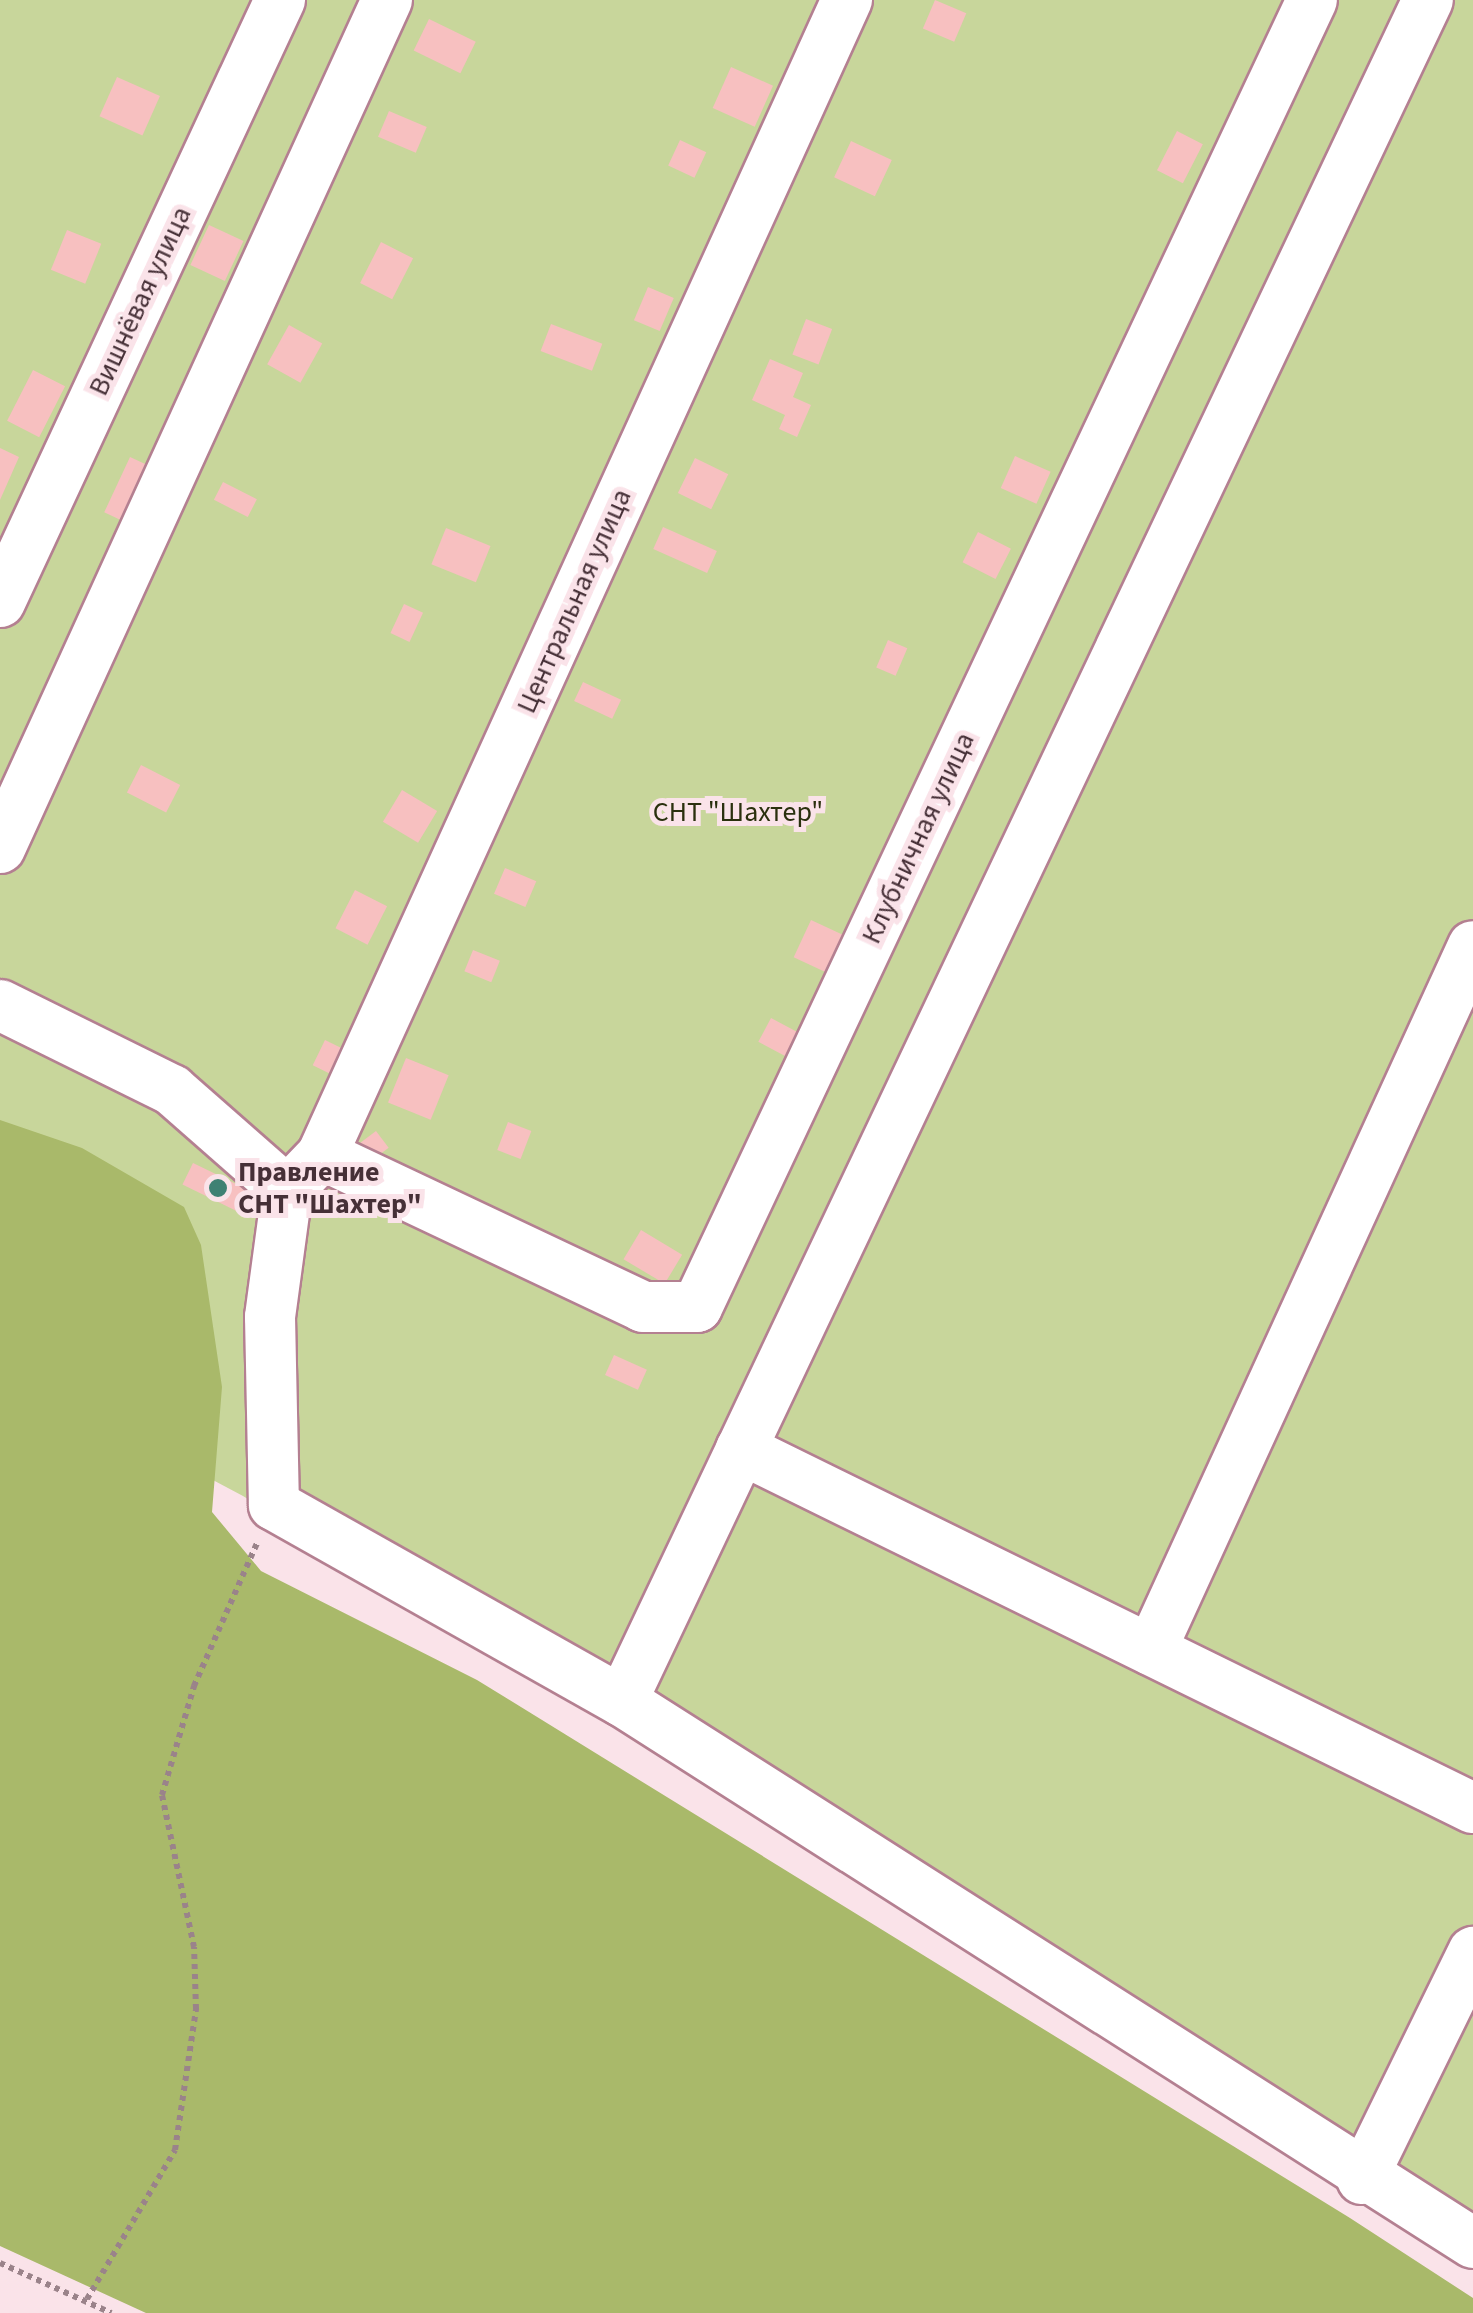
<!DOCTYPE html>
<html>
<head>
<meta charset="utf-8">
<style>
  body { margin:0 }
  #map { position:relative; width:1473px; height:2313px; overflow:hidden; background:#fae3e9; font-family:"Source Sans 3",sans-serif }
  div>[style] { position:absolute }
  .green>* { inset:0; background:#c8d69b }
  .forest>* { inset:0; background:#a9b96a }
  .building>* { inset:0; background:#f7c0c0; transform-origin:0 0 }
  .path>* { height:6px; margin-top:-3px; transform-origin:0; background:repeating-linear-gradient(90deg,#9a838a 0 5px,transparent 0 10px) }
  .roads { filter:drop-shadow(2px 0 #b48091) drop-shadow(-2px 0 #b48091) drop-shadow(0 2px #b48091) drop-shadow(0 -2px #b48091) }
  .minor>* { height:50px; margin:-25px; padding:0 25px; transform-origin:25px; border-radius:25px; background:#fff }
  .dots>* { width:28px; height:28px; translate:-50% -50%; box-sizing:border-box; border:5px solid #fae3e9; border-radius:50% }
  span { translate:-50% -50%; white-space:nowrap; text-align:center; line-height:1.15; -webkit-text-stroke:10px #fae3e9; paint-order:stroke }
  .street-label { font-size:28px; color:#463037 }
  .park-label { font-size:28px; color:#2a300e }
  .poi-label { font-size:28px; color:#463037; font-weight:700 }
  .left { translate:0 -50%; text-align:left }
</style>
</head>
<body>
<div id="map">
  <div class="green">
    <i style="clip-path:polygon(0 0,1473px 0,1473px 2257px,243px 1496px,0 1367px)"></i>
  </div>
  <div class="forest">
    <i style="clip-path:polygon(0 1120px,82px 1148px,184px 1207px,201px 1245px,222px 1387px,212px 1512px,261px 1571px,477px 1680px,1350px 2218px,1473px 2298px,1473px 2313px,146px 2313px,0 2246px)"></i>
  </div>
  <div class="building">
    <i style="left:935px;top:0;width:34px;height:31px;rotate:23deg"></i>
    <i style="left:429px;top:19px;width:52px;height:35px;rotate:26deg"></i>
    <i style="left:731px;top:67px;width:46px;height:45px;rotate:24deg"></i>
    <i style="left:117px;top:77px;width:47px;height:43px;rotate:24deg"></i>
    <i style="left:389px;top:111px;width:41px;height:28px;rotate:23deg"></i>
    <i style="left:1177px;top:131px;width:29px;height:44px;rotate:27deg"></i>
    <i style="left:680px;top:140px;width:29px;height:28px;rotate:25deg"></i>
    <i style="left:851px;top:141px;width:45px;height:40px;rotate:25deg"></i>
    <i style="left:209px;top:225px;width:38px;height:44px;rotate:25deg"></i>
    <i style="left:67px;top:230px;width:37px;height:43px;rotate:22deg"></i>
    <i style="left:381px;top:242px;width:36px;height:46px;rotate:27deg"></i>
    <i style="left:648px;top:287px;width:28px;height:36px;rotate:23deg"></i>
    <i style="left:806px;top:319px;width:28px;height:38px;rotate:21deg"></i>
    <i style="left:551px;top:324px;width:55px;height:29px;rotate:21deg"></i>
    <i style="left:289px;top:325px;width:38px;height:45px;rotate:29deg"></i>
    <i style="clip-path:polygon(770px 359px,803px 373px,793px 397px,811px 405px,797px 437px,779px 429px,785px 415px,752px 400px)"></i>
    <i style="left:33px;top:370px;width:36px;height:57px;rotate:27deg"></i>
    <i style="clip-path:polygon(0 448px,19px 457px,0 500px)"></i>
    <i style="left:1015px;top:456px;width:39px;height:35px;rotate:24deg"></i>
    <i style="left:130px;top:457px;width:31px;height:61px;rotate:25deg"></i>
    <i style="left:695px;top:458px;width:37px;height:39px;rotate:26deg"></i>
    <i style="left:223px;top:482px;width:38px;height:20px;rotate:27deg"></i>
    <i style="left:663px;top:527px;width:59px;height:24px;rotate:24deg"></i>
    <i style="left:446px;top:528px;width:48px;height:39px;rotate:22deg"></i>
    <i style="left:978px;top:532px;width:37px;height:34px;rotate:27deg"></i>
    <i style="left:404px;top:604px;width:21px;height:32px;rotate:25deg"></i>
    <i style="left:888px;top:640px;width:21px;height:30px;rotate:23deg"></i>
    <i style="left:583px;top:682px;width:42px;height:21px;rotate:25deg"></i>
    <i style="left:141px;top:765px;width:44px;height:31px;rotate:27deg"></i>
    <i style="left:402px;top:790px;width:41px;height:37px;rotate:31deg"></i>
    <i style="left:505px;top:868px;width:34px;height:28px;rotate:23deg"></i>
    <i style="left:355px;top:890px;width:36px;height:43px;rotate:27deg"></i>
    <i style="left:811px;top:920px;width:35px;height:41px;rotate:25deg"></i>
    <i style="left:473px;top:950px;width:29px;height:23px;rotate:22deg"></i>
    <i style="left:771px;top:1018px;width:34px;height:27px;rotate:28deg"></i>
    <i style="left:325px;top:1040px;width:25px;height:28px;rotate:26deg"></i>
    <i style="left:406px;top:1058px;width:46px;height:48px;rotate:22deg"></i>
    <i style="left:508px;top:1122px;width:25px;height:30px;rotate:21deg"></i>
    <i style="left:376px;top:1131px;width:21px;height:33px;rotate:53deg"></i>
    <i style="left:193px;top:1163px;width:67px;height:24px;rotate:26deg"></i>
    <i style="left:641px;top:1230px;width:48px;height:34px;rotate:31deg"></i>
    <i style="left:614px;top:1355px;width:36px;height:22px;rotate:24deg"></i>
  </div>
  <div class="path">
    <i style="left:0;top:2263px;width:122px;rotate:24.2deg"></i>
    <i style="left:87px;top:2299px;width:173px;rotate:-59.4deg"></i>
    <i style="left:175px;top:2150px;width:143px;rotate:-81.5deg"></i>
    <i style="left:196px;top:2009px;width:62px;rotate:-91.8deg"></i>
    <i style="left:194px;top:1947px;width:155px;rotate:-101.9deg"></i>
    <i style="left:162px;top:1795px;width:114px;rotate:-73.6deg"></i>
    <i style="left:194px;top:1686px;width:156px;rotate:-66.2deg"></i>
  </div>
  <div class="roads">
    <div class="minor">
      <i style="left:0;top:602px;width:664px;rotate:-65.06deg"></i>
      <i style="left:0;top:848px;width:932px;rotate:-65.47deg"></i>
      <i style="left:0;top:1005px;width:192px;rotate:26.3deg"></i>
      <i style="left:172px;top:1090px;width:153px;rotate:41.3deg"></i>
      <i style="left:322px;top:1155px;width:355px;rotate:25.3deg"></i>
      <i style="left:643px;top:1307px;width:54px"></i>
      <i style="left:697px;top:1307px;width:1444px;rotate:-64.8deg"></i>
      <i style="left:301px;top:1177px;width:30px;rotate:-46deg"></i>
      <i style="left:322px;top:1155px;width:1269px;rotate:-65.56deg"></i>
      <i style="left:287px;top:1191px;width:127px;rotate:97.7deg"></i>
      <i style="left:270px;top:1317px;width:188px;rotate:88.8deg"></i>
      <i style="left:274px;top:1505px;width:399px;rotate:29.4deg"></i>
      <i style="left:622px;top:1701px;width:1009px;rotate:32.49deg"></i>
      <i style="left:741px;top:1449px;width:815px;rotate:26.13deg"></i>
      <i style="left:1151px;top:1650px;width:774px;rotate:-65.42deg"></i>
      <i style="left:622px;top:1701px;width:1882px;rotate:-64.65deg"></i>
      <i style="left:1362px;top:2179px;width:253px;rotate:-63.9deg"></i>
    </div>
  </div>
  <div class="dots">
    <i style="left:218px;top:1188px;background:#3e8173"></i>
  </div>
  <div class="street-label">
    <span style="left:140px;top:301px;rotate:-65deg">Вишнёвая улица</span>
    <span style="left:574px;top:601px;rotate:-66deg">Центральная улица</span>
    <span style="left:918px;top:838px;rotate:-65deg">Клубничная улица</span>
  </div>
  <div class="park-label">
    <span style="left:738px;top:812px">СНТ "Шахтер"</span>
  </div>
  <div class="poi-label">
    <span class="left" style="left:238px;top:1188px">Правление<br>СНТ "Шахтер"</span>
  </div>
</div>
</body>
</html>
